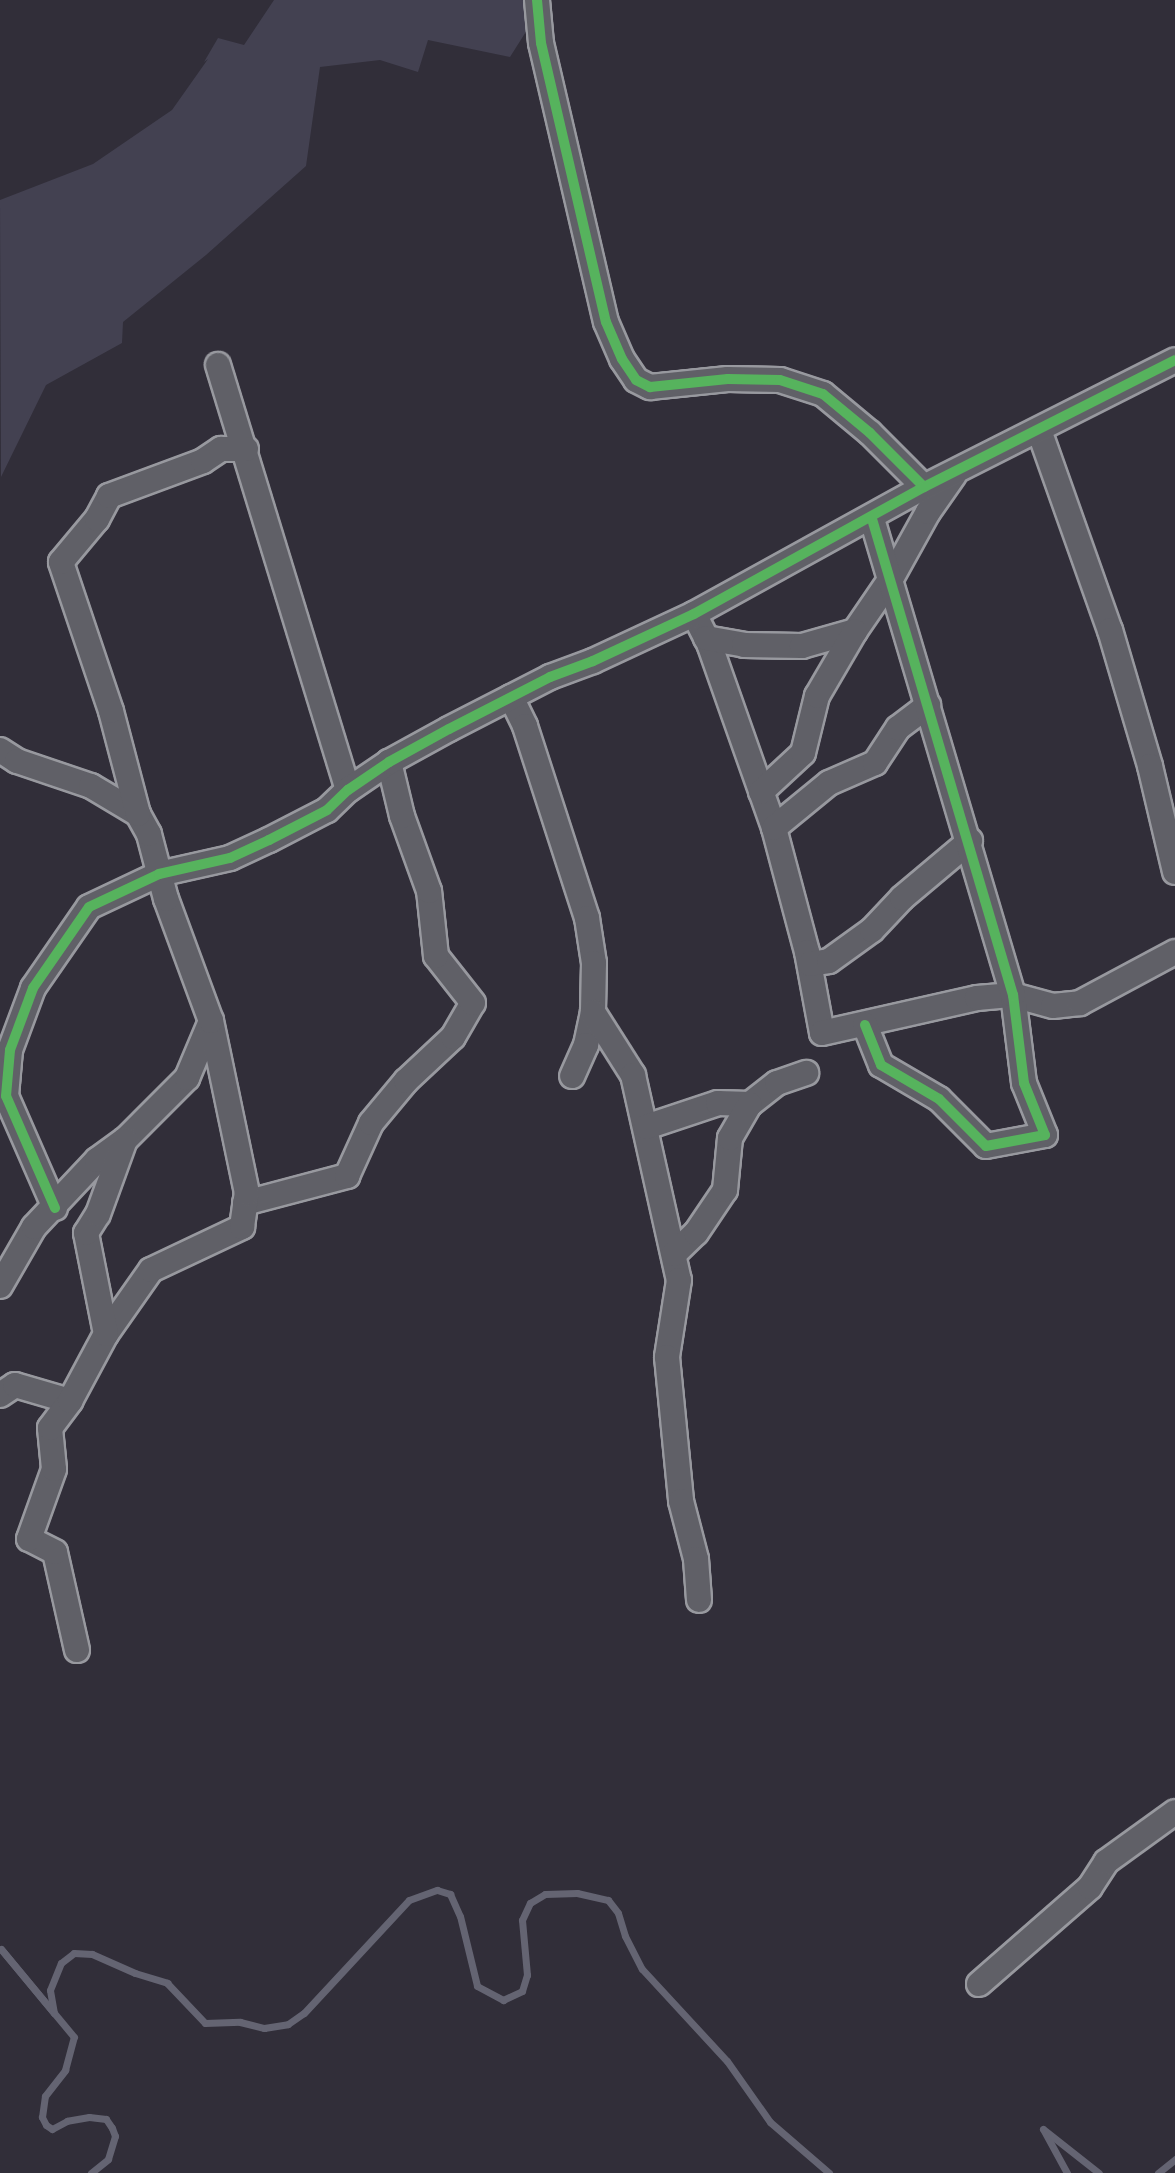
<!DOCTYPE html>
<html>
<head>
<meta charset="utf-8">
<style>
  body { margin:0 }
  #map { position:relative; width:1175px; height:2173px; overflow:hidden; background:#312e39; font-family:"Gochi Hand",sans-serif }
  div>[style] { position:absolute }
  .green>* { inset:0; background:#434151 }
  .stream>* { height:7px; margin:-3.5px; padding:0 3.5px; transform-origin:3.5px; border-radius:3.5px; background:#646472 }
  .roads { filter:drop-shadow(2px 0 #98999f) drop-shadow(-2px 0 #98999f) drop-shadow(0 2px #98999f) drop-shadow(0 -2px #98999f) }
  .minor>* { height:24px; margin:-12px; padding:0 12px; transform-origin:12px; border-radius:12px; background:#606067 }
  .cycleway>* { height:10px; margin:-5px; padding:0 5px; transform-origin:5px; border-radius:5px; background:#56b35d }
  span { translate:-50% -50%; white-space:nowrap; text-align:center; line-height:1.15; -webkit-text-stroke:6px #2f2a3d; paint-order:stroke }
</style>
</head>
<body>
<div id="map">
  <div class="green">
    <i style="clip-path:polygon(274px 0,546px 0,510px 57px,428px 40px,418px 72px,380px 60px,320px 67px,306px 166px,206px 255px,123px 322px,122px 343px,46px 385px,1px 477px,0 200px,93px 164px,172px 110px,208px 59px,204px 62px,218px 38px,244px 45px)"></i>
  </div>
  <div class="stream">
    <i style="left:91px;top:2173px;width:22px;rotate:-39deg"></i>
    <i style="left:108px;top:2159px;width:24px;rotate:-73deg"></i>
    <i style="left:115px;top:2136px;width:9px;rotate:-111deg"></i>
    <i style="left:112px;top:2128px;width:11px;rotate:-124deg"></i>
    <i style="left:106px;top:2119px;width:17px;rotate:-173deg"></i>
    <i style="left:89px;top:2117px;width:22px;rotate:170deg"></i>
    <i style="left:67px;top:2121px;width:17px;rotate:152deg"></i>
    <i style="left:52px;top:2129px;width:7px;rotate:-146deg"></i>
    <i style="left:46px;top:2125px;width:9px;rotate:-117deg"></i>
    <i style="left:42px;top:2117px;width:21px;rotate:-82deg"></i>
    <i style="left:45px;top:2096px;width:33px;rotate:-52deg"></i>
    <i style="left:65px;top:2070px;width:34px;rotate:-75deg"></i>
    <i style="left:74px;top:2037px;width:114px;rotate:-129.7deg"></i>
    <i style="left:1px;top:1949px;width:83px;rotate:50.4deg"></i>
    <i style="left:54px;top:2013px;width:23px;rotate:-100deg"></i>
    <i style="left:50px;top:1990px;width:29px;rotate:-68deg"></i>
    <i style="left:61px;top:1963px;width:16px;rotate:-38deg"></i>
    <i style="left:74px;top:1953px;width:18px;rotate:3deg"></i>
    <i style="left:92px;top:1954px;width:47px;rotate:23.8deg"></i>
    <i style="left:135px;top:1973px;width:34px;rotate:17deg"></i>
    <i style="left:167px;top:1983px;width:55px;rotate:46.5deg"></i>
    <i style="left:205px;top:2023px;width:35px;rotate:-2deg"></i>
    <i style="left:240px;top:2022px;width:25px;rotate:14deg"></i>
    <i style="left:264px;top:2028px;width:24px;rotate:-9deg"></i>
    <i style="left:288px;top:2024px;width:19px;rotate:-35deg"></i>
    <i style="left:304px;top:2013px;width:154px;rotate:-47.1deg"></i>
    <i style="left:409px;top:1900px;width:30px;rotate:-20deg"></i>
    <i style="left:437px;top:1890px;width:14px;rotate:17deg"></i>
    <i style="left:450px;top:1894px;width:24px;rotate:66deg"></i>
    <i style="left:460px;top:1916px;width:72px;rotate:76.3deg"></i>
    <i style="left:477px;top:1986px;width:30px;rotate:28deg"></i>
    <i style="left:503px;top:2000px;width:21px;rotate:-25deg"></i>
    <i style="left:522px;top:1991px;width:17px;rotate:-73deg"></i>
    <i style="left:527px;top:1975px;width:55px;rotate:-95.2deg"></i>
    <i style="left:522px;top:1920px;width:19px;rotate:-65deg"></i>
    <i style="left:530px;top:1903px;width:17px;rotate:-31deg"></i>
    <i style="left:545px;top:1894px;width:32px;rotate:-2deg"></i>
    <i style="left:577px;top:1893px;width:32px;rotate:13deg"></i>
    <i style="left:608px;top:1900px;width:16px;rotate:52deg"></i>
    <i style="left:618px;top:1913px;width:24px;rotate:73deg"></i>
    <i style="left:625px;top:1936px;width:37px;rotate:63deg"></i>
    <i style="left:642px;top:1969px;width:125px;rotate:47.3deg"></i>
    <i style="left:727px;top:2061px;width:75px;rotate:54.8deg"></i>
    <i style="left:770px;top:2122px;width:78px;rotate:40.8deg"></i>
    <i style="left:1067px;top:2173px;width:50px;rotate:-118.6deg"></i>
    <i style="left:1043px;top:2129px;width:71px;rotate:38.2deg"></i>
    <i style="left:1158px;top:2173px;width:22px;rotate:-39deg"></i>
  </div>
  <div class="roads">
    <div class="minor">
      <i style="left:537px;top:0;width:43px;rotate:84.7deg"></i>
      <i style="left:541px;top:43px;width:286px;rotate:76.9deg"></i>
      <i style="left:606px;top:322px;width:40px;rotate:66.6deg"></i>
      <i style="left:622px;top:359px;width:25px;rotate:56deg"></i>
      <i style="left:636px;top:380px;width:16px;rotate:27deg"></i>
      <i style="left:650px;top:387px;width:78px;rotate:-5.9deg"></i>
      <i style="left:728px;top:379px;width:52px;rotate:1.1deg"></i>
      <i style="left:780px;top:380px;width:45px;rotate:18deg"></i>
      <i style="left:823px;top:394px;width:61px;rotate:39.7deg"></i>
      <i style="left:870px;top:433px;width:76px;rotate:45deg"></i>
      <i style="left:218px;top:365px;width:444px;rotate:73deg"></i>
      <i style="left:1039px;top:430px;width:212px;rotate:70.5deg"></i>
      <i style="left:1110px;top:630px;width:142px;rotate:73.6deg"></i>
      <i style="left:1150px;top:766px;width:109px;rotate:76.7deg"></i>
      <i style="left:694px;top:614px;width:36px;rotate:63deg"></i>
      <i style="left:710px;top:646px;width:193px;rotate:70.6deg"></i>
      <i style="left:774px;top:828px;width:128px;rotate:75.1deg"></i>
      <i style="left:807px;top:952px;width:82px;rotate:79.5deg"></i>
      <i style="left:822px;top:1033px;width:159px;rotate:-12.7deg"></i>
      <i style="left:977px;top:998px;width:36px;rotate:-5deg"></i>
      <i style="left:1013px;top:995px;width:41px;rotate:15.4deg"></i>
      <i style="left:1053px;top:1006px;width:27px;rotate:-6deg"></i>
      <i style="left:1080px;top:1003px;width:108px;rotate:-28.2deg"></i>
      <i style="left:706px;top:638px;width:39px;rotate:10deg"></i>
      <i style="left:744px;top:645px;width:58px;rotate:1deg"></i>
      <i style="left:802px;top:646px;width:55px;rotate:-15.8deg"></i>
      <i style="left:855px;top:631px;width:65px;rotate:-55.6deg"></i>
      <i style="left:892px;top:577px;width:74px;rotate:-61deg"></i>
      <i style="left:928px;top:512px;width:45px;rotate:-54.9deg"></i>
      <i style="left:511px;top:697px;width:32px;rotate:64deg"></i>
      <i style="left:525px;top:726px;width:202px;rotate:72.1deg"></i>
      <i style="left:587px;top:918px;width:46px;rotate:81.2deg"></i>
      <i style="left:594px;top:963px;width:49px;rotate:91.2deg"></i>
      <i style="left:593px;top:1012px;width:34px;rotate:102deg"></i>
      <i style="left:586px;top:1045px;width:34px;rotate:114deg"></i>
      <i style="left:0;top:750px;width:20px;rotate:33deg"></i>
      <i style="left:17px;top:761px;width:78px;rotate:18.7deg"></i>
      <i style="left:91px;top:786px;width:55px;rotate:30.8deg"></i>
      <i style="left:761px;top:792px;width:57px;rotate:-42.9deg"></i>
      <i style="left:803px;top:753px;width:59px;rotate:-76.2deg"></i>
      <i style="left:817px;top:696px;width:75px;rotate:-59.7deg"></i>
      <i style="left:774px;top:828px;width:71px;rotate:-39.3deg"></i>
      <i style="left:829px;top:783px;width:50px;rotate:-23.5deg"></i>
      <i style="left:875px;top:763px;width:42px;rotate:-56.7deg"></i>
      <i style="left:898px;top:728px;width:38px;rotate:-37deg"></i>
      <i style="left:810px;top:964px;width:19px;rotate:-9deg"></i>
      <i style="left:829px;top:961px;width:53px;rotate:-35.8deg"></i>
      <i style="left:872px;top:930px;width:44px;rotate:-46.8deg"></i>
      <i style="left:902px;top:898px;width:89px;rotate:-40deg"></i>
      <i style="left:593px;top:1012px;width:75px;rotate:57.6deg"></i>
      <i style="left:633px;top:1075px;width:210px;rotate:77.4deg"></i>
      <i style="left:679px;top:1280px;width:78px;rotate:98.9deg"></i>
      <i style="left:667px;top:1357px;width:145px;rotate:84.4deg"></i>
      <i style="left:681px;top:1501px;width:60px;rotate:75.5deg"></i>
      <i style="left:696px;top:1559px;width:41px;rotate:85.8deg"></i>
      <i style="left:865px;top:1025px;width:43px;rotate:68.2deg"></i>
      <i style="left:881px;top:1065px;width:67px;rotate:30.4deg"></i>
      <i style="left:939px;top:1099px;width:66px;rotate:45deg"></i>
      <i style="left:986px;top:1146px;width:60px;rotate:-10.6deg"></i>
      <i style="left:1045px;top:1135px;width:56px;rotate:-112deg"></i>
      <i style="left:1024px;top:1083px;width:89px;rotate:-97.1deg"></i>
      <i style="left:1013px;top:995px;width:497px;rotate:-106.5deg"></i>
      <i style="left:646px;top:1127px;width:76px;rotate:-18.4deg"></i>
      <i style="left:718px;top:1103px;width:32px;rotate:2deg"></i>
      <i style="left:750px;top:1104px;width:34px;rotate:-38deg"></i>
      <i style="left:777px;top:1083px;width:31px;rotate:-19deg"></i>
      <i style="left:245px;top:1203px;width:106px;rotate:-14.8deg"></i>
      <i style="left:347px;top:1176px;width:58px;rotate:-65.6deg"></i>
      <i style="left:371px;top:1123px;width:55px;rotate:-50.2deg"></i>
      <i style="left:406px;top:1081px;width:64px;rotate:-43.1deg"></i>
      <i style="left:453px;top:1037px;width:39px;rotate:-60deg"></i>
      <i style="left:473px;top:1003px;width:60px;rotate:-128.2deg"></i>
      <i style="left:436px;top:956px;width:65px;rotate:-96.1deg"></i>
      <i style="left:429px;top:891px;width:80px;rotate:-109.8deg"></i>
      <i style="left:402px;top:816px;width:56px;rotate:-103.5deg"></i>
      <i style="left:55px;top:1208px;width:122px;rotate:-113.6deg"></i>
      <i style="left:6px;top:1096px;width:46px;rotate:-85deg"></i>
      <i style="left:10px;top:1050px;width:66px;rotate:-69.6deg"></i>
      <i style="left:33px;top:988px;width:98px;rotate:-55.3deg"></i>
      <i style="left:89px;top:907px;width:77px;rotate:-25.2deg"></i>
      <i style="left:159px;top:874px;width:73px;rotate:-12.7deg"></i>
      <i style="left:230px;top:858px;width:43px;rotate:-24.8deg"></i>
      <i style="left:269px;top:840px;width:65px;rotate:-27.3deg"></i>
      <i style="left:327px;top:810px;width:29px;rotate:-44deg"></i>
      <i style="left:348px;top:790px;width:50px;rotate:-34.3deg"></i>
      <i style="left:389px;top:762px;width:68px;rotate:-28.8deg"></i>
      <i style="left:449px;top:729px;width:114px;rotate:-27.2deg"></i>
      <i style="left:550px;top:677px;width:46px;rotate:-20.4deg"></i>
      <i style="left:593px;top:661px;width:111px;rotate:-25deg"></i>
      <i style="left:694px;top:614px;width:263px;rotate:-28.9deg"></i>
      <i style="left:924px;top:487px;width:281px;rotate:-26.8deg"></i>
      <i style="left:674px;top:1254px;width:30px;rotate:-44deg"></i>
      <i style="left:696px;top:1233px;width:52px;rotate:-56deg"></i>
      <i style="left:725px;top:1190px;width:52px;rotate:-84.5deg"></i>
      <i style="left:730px;top:1138px;width:39px;rotate:-60deg"></i>
      <i style="left:0;top:1286px;width:68px;rotate:-60deg"></i>
      <i style="left:34px;top:1227px;width:92px;rotate:-46.8deg"></i>
      <i style="left:97px;top:1160px;width:34px;rotate:-36deg"></i>
      <i style="left:125px;top:1140px;width:88px;rotate:-45deg"></i>
      <i style="left:187px;top:1078px;width:62px;rotate:-67.2deg"></i>
      <i style="left:106px;top:1334px;width:78px;rotate:-54.9deg"></i>
      <i style="left:151px;top:1270px;width:101px;rotate:-25.3deg"></i>
      <i style="left:242px;top:1227px;width:34px;rotate:-82deg"></i>
      <i style="left:247px;top:1193px;width:176px;rotate:-101.8deg"></i>
      <i style="left:211px;top:1021px;width:130px;rotate:-110.2deg"></i>
      <i style="left:166px;top:899px;width:67px;rotate:-104.7deg"></i>
      <i style="left:149px;top:834px;width:23px;rotate:-119deg"></i>
      <i style="left:138px;top:814px;width:106px;rotate:-104.7deg"></i>
      <i style="left:111px;top:711px;width:157px;rotate:-108.6deg"></i>
      <i style="left:61px;top:562px;width:56px;rotate:-50.1deg"></i>
      <i style="left:97px;top:519px;width:26px;rotate:-62deg"></i>
      <i style="left:109px;top:496px;width:100px;rotate:-20.4deg"></i>
      <i style="left:203px;top:461px;width:22px;rotate:-34deg"></i>
      <i style="left:221px;top:449px;width:25px"></i>
      <i style="left:0;top:1395px;width:18px;rotate:-34deg"></i>
      <i style="left:15px;top:1385px;width:57px;rotate:16.2deg"></i>
      <i style="left:77px;top:1650px;width:100px;rotate:-102.7deg"></i>
      <i style="left:55px;top:1552px;width:29px;rotate:-153deg"></i>
      <i style="left:29px;top:1539px;width:74px;rotate:-70.3deg"></i>
      <i style="left:54px;top:1469px;width:41px;rotate:-95.6deg"></i>
      <i style="left:50px;top:1428px;width:34px;rotate:-53deg"></i>
      <i style="left:70px;top:1401px;width:76px;rotate:-61.8deg"></i>
      <i style="left:106px;top:1334px;width:103px;rotate:-101.2deg"></i>
      <i style="left:86px;top:1233px;width:22px;rotate:-58deg"></i>
      <i style="left:98px;top:1214px;width:79px;rotate:-70deg"></i>
      <i style="left:979px;top:1984px;width:147px;rotate:-41.1deg"></i>
      <i style="left:1090px;top:1887px;width:30px;rotate:-57deg"></i>
      <i style="left:1106px;top:1862px;width:85px;rotate:-35.9deg"></i>
    </div>
  </div>
  <div class="cycleway">
    <i style="left:537px;top:0;width:43px;rotate:84.7deg"></i>
    <i style="left:541px;top:43px;width:286px;rotate:76.9deg"></i>
    <i style="left:606px;top:322px;width:40px;rotate:66.6deg"></i>
    <i style="left:622px;top:359px;width:25px;rotate:56deg"></i>
    <i style="left:636px;top:380px;width:16px;rotate:27deg"></i>
    <i style="left:650px;top:387px;width:78px;rotate:-5.9deg"></i>
    <i style="left:728px;top:379px;width:52px;rotate:1.1deg"></i>
    <i style="left:780px;top:380px;width:45px;rotate:18deg"></i>
    <i style="left:823px;top:394px;width:61px;rotate:39.7deg"></i>
    <i style="left:870px;top:433px;width:76px;rotate:45deg"></i>
    <i style="left:865px;top:1025px;width:43px;rotate:68.2deg"></i>
    <i style="left:881px;top:1065px;width:67px;rotate:30.4deg"></i>
    <i style="left:939px;top:1099px;width:66px;rotate:45deg"></i>
    <i style="left:986px;top:1146px;width:60px;rotate:-10.6deg"></i>
    <i style="left:1045px;top:1135px;width:56px;rotate:-112deg"></i>
    <i style="left:1024px;top:1083px;width:89px;rotate:-97.1deg"></i>
    <i style="left:1013px;top:995px;width:497px;rotate:-106.5deg"></i>
    <i style="left:55px;top:1208px;width:122px;rotate:-113.6deg"></i>
    <i style="left:6px;top:1096px;width:46px;rotate:-85deg"></i>
    <i style="left:10px;top:1050px;width:66px;rotate:-69.6deg"></i>
    <i style="left:33px;top:988px;width:98px;rotate:-55.3deg"></i>
    <i style="left:89px;top:907px;width:77px;rotate:-25.2deg"></i>
    <i style="left:159px;top:874px;width:73px;rotate:-12.7deg"></i>
    <i style="left:230px;top:858px;width:43px;rotate:-24.8deg"></i>
    <i style="left:269px;top:840px;width:65px;rotate:-27.3deg"></i>
    <i style="left:327px;top:810px;width:29px;rotate:-44deg"></i>
    <i style="left:348px;top:790px;width:50px;rotate:-34.3deg"></i>
    <i style="left:389px;top:762px;width:68px;rotate:-28.8deg"></i>
    <i style="left:449px;top:729px;width:114px;rotate:-27.2deg"></i>
    <i style="left:550px;top:677px;width:46px;rotate:-20.4deg"></i>
    <i style="left:593px;top:661px;width:111px;rotate:-25deg"></i>
    <i style="left:694px;top:614px;width:263px;rotate:-28.9deg"></i>
    <i style="left:924px;top:487px;width:281px;rotate:-26.8deg"></i>
  </div>
</div>
</body>
</html>
